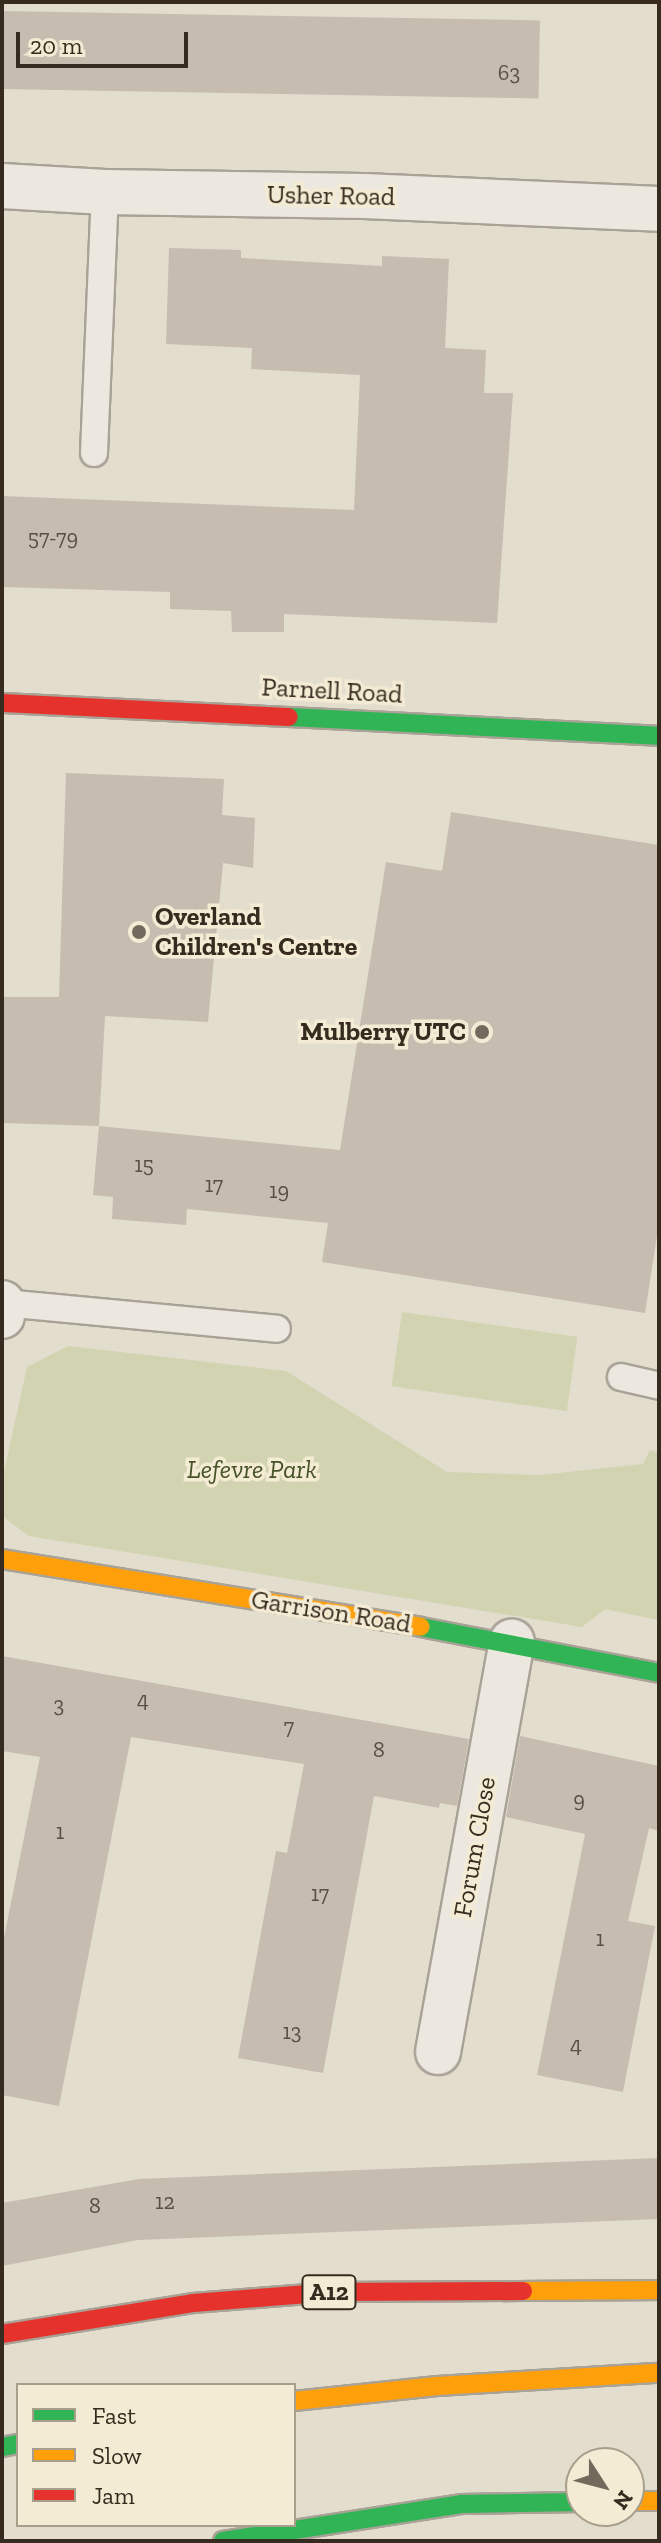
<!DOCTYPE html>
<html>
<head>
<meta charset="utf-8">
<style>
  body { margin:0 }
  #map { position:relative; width:661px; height:2543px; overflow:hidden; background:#e3ddce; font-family:"Zilla Slab",serif }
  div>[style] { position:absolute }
  .green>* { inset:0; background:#d1d3b1; transform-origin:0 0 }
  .building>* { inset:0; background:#c6bcaf; transform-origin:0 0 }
  .roads { filter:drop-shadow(2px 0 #a8a297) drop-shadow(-2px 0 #a8a297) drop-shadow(0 2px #a8a297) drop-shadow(0 -2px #a8a297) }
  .lane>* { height:26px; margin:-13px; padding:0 13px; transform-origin:13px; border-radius:13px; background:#ece8df }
  .street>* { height:44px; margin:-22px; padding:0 22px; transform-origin:22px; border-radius:22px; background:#ece8df }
  .fast>* { height:18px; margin:-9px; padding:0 9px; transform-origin:9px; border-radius:9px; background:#30b455 }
  .slow>* { height:18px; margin:-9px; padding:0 9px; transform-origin:9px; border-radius:9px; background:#ff9f0a }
  .jam>* { height:18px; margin:-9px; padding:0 9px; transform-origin:9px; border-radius:9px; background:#e5322d }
  .dots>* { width:22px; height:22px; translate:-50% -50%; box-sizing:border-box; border:4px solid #f4ebd4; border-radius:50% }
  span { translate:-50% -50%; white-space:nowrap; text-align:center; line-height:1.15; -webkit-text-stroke:7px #f4ebd4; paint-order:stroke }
  .number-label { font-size:22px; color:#5b4f43 }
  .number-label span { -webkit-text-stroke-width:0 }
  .shield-label span { padding:2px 6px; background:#f4ebd4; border:2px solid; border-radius:6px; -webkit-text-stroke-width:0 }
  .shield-label { font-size:24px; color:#372b1f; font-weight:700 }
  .street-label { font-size:26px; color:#372b1f }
  .poi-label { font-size:26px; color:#372b1f; font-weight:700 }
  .left { translate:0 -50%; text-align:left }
  .right { translate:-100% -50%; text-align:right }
  .park-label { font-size:26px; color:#465227; font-style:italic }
  .frame { position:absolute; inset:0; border:4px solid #372b1f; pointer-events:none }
  .legend { position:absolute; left:16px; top:2383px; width:280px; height:144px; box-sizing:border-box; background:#f4ebd4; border:2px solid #a89e8c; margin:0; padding:10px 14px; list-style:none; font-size:24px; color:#372b1f }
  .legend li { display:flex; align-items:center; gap:16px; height:40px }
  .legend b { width:40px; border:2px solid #a89e8c }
  .north { position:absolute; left:565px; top:2447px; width:80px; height:80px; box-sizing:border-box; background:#f4ebd4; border:2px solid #a89e8c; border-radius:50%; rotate:126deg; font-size:22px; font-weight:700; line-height:32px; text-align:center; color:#372b1f }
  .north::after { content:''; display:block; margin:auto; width:28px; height:36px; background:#73695c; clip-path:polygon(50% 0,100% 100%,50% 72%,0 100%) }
  .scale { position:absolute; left:16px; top:32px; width:172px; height:36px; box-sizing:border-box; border:4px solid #372b1f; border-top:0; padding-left:10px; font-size:24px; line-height:28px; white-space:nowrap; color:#372b1f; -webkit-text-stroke:6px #f4ebd4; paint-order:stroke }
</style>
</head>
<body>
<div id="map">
  <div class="green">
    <i style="left:402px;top:1312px;width:177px;height:75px;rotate:8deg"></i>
    <i style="clip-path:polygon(68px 1346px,286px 1371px,447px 1472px,540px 1475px,643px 1464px,650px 1450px,659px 1453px,659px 1620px,605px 1609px,582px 1627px,29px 1536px,2px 1516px,2px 1481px,27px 1367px)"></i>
  </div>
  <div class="building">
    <i style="left:2px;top:11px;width:538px;height:78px;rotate:1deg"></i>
    <i style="clip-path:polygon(169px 248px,241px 250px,241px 258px,382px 266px,382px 256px,449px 259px,445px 348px,486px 350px,484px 393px,513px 393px,497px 623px,284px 614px,284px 632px,232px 632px,231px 611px,170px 609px,170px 592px,2px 587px,2px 496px,354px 510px,360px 375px,251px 369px,252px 348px,166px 344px)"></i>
    <i style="clip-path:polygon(66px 773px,224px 779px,222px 815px,255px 818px,253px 868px,223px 863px,208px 1022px,105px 1016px,99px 1126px,2px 1123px,2px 997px,59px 997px)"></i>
    <i style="clip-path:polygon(451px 812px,659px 845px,659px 1223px,645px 1313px,322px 1262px,328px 1223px,187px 1209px,186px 1225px,112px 1219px,113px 1197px,93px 1195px,99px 1126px,340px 1150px,386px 862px,442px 871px)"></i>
    <i style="clip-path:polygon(2px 1656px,469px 1739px,457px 1806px,440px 1803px,439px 1808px,374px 1796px,323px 2073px,238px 2058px,276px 1851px,287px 1853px,304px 1764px,131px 1737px,59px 2106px,2px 2095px,2px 1948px,40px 1757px,2px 1751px)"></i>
    <i style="clip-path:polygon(520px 1736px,659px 1766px,659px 1831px,649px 1828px,628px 1921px,655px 1926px,623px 2092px,537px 2075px,585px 1834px,506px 1817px)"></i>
    <i style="clip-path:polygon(659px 2158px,659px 2219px,138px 2240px,2px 2266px,2px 2203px,139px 2179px)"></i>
  </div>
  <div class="roads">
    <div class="lane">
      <i style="left:94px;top:453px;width:261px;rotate:-87.6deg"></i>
      <i style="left:4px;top:1303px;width:274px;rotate:5.4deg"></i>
      <i style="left:621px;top:1377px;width:39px;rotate:13deg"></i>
    </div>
    <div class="street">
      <i style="left:2px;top:186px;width:103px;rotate:3.3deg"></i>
      <i style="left:105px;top:192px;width:259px;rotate:0.9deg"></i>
      <i style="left:364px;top:196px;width:295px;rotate:2.5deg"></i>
      <i style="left:2px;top:1303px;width:13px;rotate:90deg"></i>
      <i style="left:438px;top:2052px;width:417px;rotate:-79.8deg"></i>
    </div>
    <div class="fast">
      <i style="left:289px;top:717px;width:370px;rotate:2.9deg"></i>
      <i style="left:421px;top:1627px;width:242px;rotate:10.9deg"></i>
      <i style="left:2px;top:2447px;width:16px;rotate:-11deg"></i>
      <i style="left:223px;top:2541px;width:241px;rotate:-8.8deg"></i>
      <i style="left:461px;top:2504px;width:120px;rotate:-1deg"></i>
    </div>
    <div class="slow">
      <i style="left:2px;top:1559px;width:424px;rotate:9.2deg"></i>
      <i style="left:523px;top:2291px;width:136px;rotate:-0.4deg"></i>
      <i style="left:294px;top:2401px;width:144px;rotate:-6deg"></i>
      <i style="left:437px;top:2386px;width:222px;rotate:-3.4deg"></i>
      <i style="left:629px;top:2501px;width:30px"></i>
    </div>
    <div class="jam">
      <i style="left:2px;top:703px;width:287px;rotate:2.8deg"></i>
      <i style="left:2px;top:2334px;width:193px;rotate:-9.2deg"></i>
      <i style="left:193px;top:2303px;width:141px;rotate:-4.5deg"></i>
      <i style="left:334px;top:2292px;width:189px;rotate:-0.3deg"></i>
    </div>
  </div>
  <div class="dots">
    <i style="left:139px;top:932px;background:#73695c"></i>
    <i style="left:482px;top:1032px;background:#73695c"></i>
  </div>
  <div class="number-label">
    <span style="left:509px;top:73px">63</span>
    <span style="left:53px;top:538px">57-79</span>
    <span style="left:144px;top:1165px">15</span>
    <span style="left:214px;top:1185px">17</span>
    <span style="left:279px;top:1191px">19</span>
    <span style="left:143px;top:1700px">4</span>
    <span style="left:59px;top:1705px">3</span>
    <span style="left:289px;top:1727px">7</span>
    <span style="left:379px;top:1750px">8</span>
    <span style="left:579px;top:1800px">9</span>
    <span style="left:60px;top:1832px">1</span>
    <span style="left:320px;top:1894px">17</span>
    <span style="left:600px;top:1939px">1</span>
    <span style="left:292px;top:2032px">13</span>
    <span style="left:576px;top:2045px">4</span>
    <span style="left:165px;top:2202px">12</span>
    <span style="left:95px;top:2206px">8</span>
  </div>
  <div class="shield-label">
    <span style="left:329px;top:2292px">A12</span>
  </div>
  <div class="street-label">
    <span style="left:331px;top:196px;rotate:1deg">Usher Road</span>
    <span style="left:332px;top:691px;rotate:3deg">Parnell Road</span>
    <span style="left:331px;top:1612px;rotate:9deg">Garrison Road</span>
    <span style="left:475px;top:1847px;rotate:-80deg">Forum Close</span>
  </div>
  <div class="poi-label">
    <span class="left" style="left:155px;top:932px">Overland<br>Children's Centre</span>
    <span class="right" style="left:466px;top:1032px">Mulberry UTC</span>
  </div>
  <div class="park-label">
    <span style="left:252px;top:1470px">Lefevre Park</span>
  </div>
  <div class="frame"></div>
  <ul class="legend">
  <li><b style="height:10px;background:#30b455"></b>Fast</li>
  <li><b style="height:10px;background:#ff9f0a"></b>Slow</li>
  <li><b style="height:10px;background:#e5322d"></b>Jam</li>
  </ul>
  <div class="north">N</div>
  <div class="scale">20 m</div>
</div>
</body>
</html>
